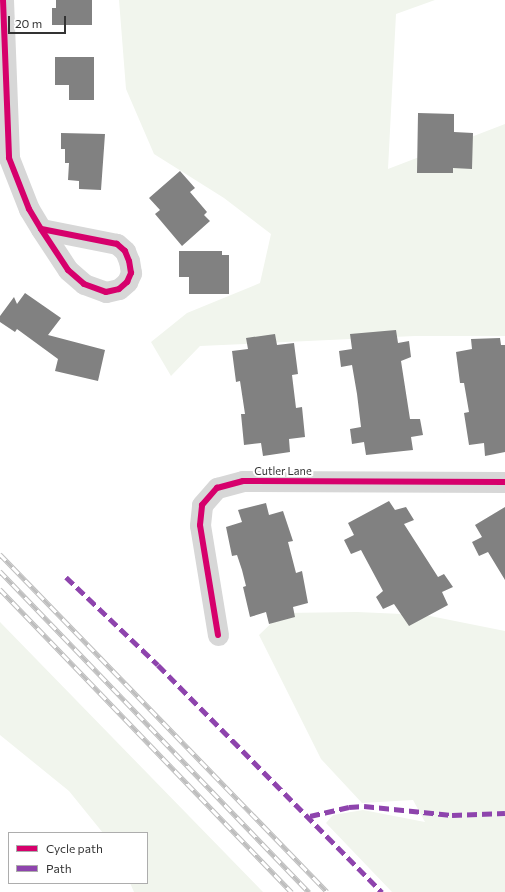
<!DOCTYPE html>
<html>
<head>
<meta charset="utf-8">
<style>
  body { margin:0 }
  #map { position:relative; width:505px; height:892px; overflow:hidden; background:#fff; font-family:Commissioner,sans-serif }
  div>[style] { position:absolute }
  .green>* { inset:0; background:#f1f5ed }
  .building>* { inset:0; background:#818181 }
  .minor>* { height:21px; margin:-10.5px; padding:0 10.5px; transform-origin:10.5px; border-radius:10.5px; background:#d7d7d7 }
  .rail>* { height:4.5px; margin-top:-2.25px; transform-origin:0; background:repeating-linear-gradient(90deg,#fff 0 9px,#bebebe 0 18px); box-sizing:border-box; border-block:1px solid #bebebe }
  .quiet>* { height:5px; margin-top:-2.5px; transform-origin:0; background:repeating-linear-gradient(90deg,#8e44ad 0 10px,transparent 0 15px) }
  .cycleway>* { height:6px; margin:-3px; padding:0 3px; transform-origin:3px; border-radius:3px; background:#d6006c }
  span { translate:-50% -50%; white-space:nowrap; text-align:center; line-height:1.15; -webkit-text-stroke:4px #fff; paint-order:stroke }
  .street-label { font-size:11px; color:#333 }
  .legend { position:absolute; left:8px; top:832px; width:140px; height:52px; box-sizing:border-box; background:#fff; border:1px solid #adadad; margin:0; padding:5px 7px; list-style:none; font-size:12px; color:#333 }
  .legend li { display:flex; align-items:center; gap:8px; height:20px }
  .legend b { width:20px; border:1px solid #adadad }
  .scale { position:absolute; left:8px; top:16px; width:58px; height:18px; box-sizing:border-box; border:2px solid #333; border-top:0; padding-left:5px; font-size:12px; line-height:14px; white-space:nowrap; color:#333; -webkit-text-stroke:3px #fff; paint-order:stroke }
</style>
</head>
<body>
<div id="map">
  <div class="green">
    <i style="clip-path:polygon(119px 0,435px 0,396px 14px,388px 169px,505px 124px,505px 336px,415px 336px,200px 346px,171px 376px,151px 342px,187px 313px,260px 283px,271px 234px,224px 198px,154px 154px,126px 89px)"></i>
    <i style="clip-path:polygon(357px 612px,425px 615px,505px 631px,505px 892px,392px 892px,326px 823px,333px 815px,363px 810px,425px 822px,413px 800px,362px 803px,321px 759px,259px 635px,282px 613px)"></i>
    <i style="clip-path:polygon(0 622px,263px 892px,134px 892px,130px 883px,147px 883px,147px 833px,103px 833px,69px 791px,0 735px)"></i>
  </div>
  <div class="building">
    <i style="clip-path:polygon(56px 0,92px 0,92px 25px,52px 25px,52px 8px,56px 8px)"></i>
    <i style="clip-path:polygon(55px 57px,94px 57px,94px 100px,69px 100px,69px 85px,55px 85px)"></i>
    <i style="clip-path:polygon(418px 113px,454px 114px,454px 132px,473px 133px,472px 169px,453px 168px,453px 173px,417px 173px)"></i>
    <i style="clip-path:polygon(61px 133px,105px 134px,101px 190px,79px 189px,79px 181px,68px 180px,69px 163px,65px 163px,65px 149px,61px 149px)"></i>
    <i style="clip-path:polygon(180px 171px,195px 188px,190px 192px,207px 212px,204px 215px,210px 221px,182px 246px,155px 214px,160px 210px,149px 198px)"></i>
    <i style="clip-path:polygon(179px 251px,222px 251px,222px 255px,229px 255px,229px 294px,189px 294px,189px 277px,179px 277px)"></i>
    <i style="clip-path:polygon(25px 293px,61px 318px,48px 335px,105px 350px,98px 381px,55px 371px,58px 359px,17px 329px,15px 332px,0 322px,0 316px,14px 297px,17px 304px)"></i>
    <i style="clip-path:polygon(396px 330px,398px 343px,409px 341px,411px 357px,401px 361px,410px 419px,420px 419px,423px 435px,411px 437px,413px 450px,366px 455px,364px 442px,352px 444px,350px 429px,361px 427px,357px 394px,352px 365px,341px 367px,339px 351px,352px 349px,350px 334px)"></i>
    <i style="clip-path:polygon(275px 334px,277px 345px,294px 343px,298px 374px,292px 375px,296px 408px,302px 407px,305px 437px,289px 439px,290px 452px,263px 456px,261px 443px,244px 445px,241px 414px,245px 414px,240px 381px,236px 382px,232px 351px,248px 349px,246px 338px)"></i>
    <i style="clip-path:polygon(500px 338px,501px 345px,505px 345px,505px 452px,485px 456px,484px 443px,469px 445px,464px 413px,469px 412px,464px 383px,460px 383px,456px 352px,472px 349px,471px 339px)"></i>
    <i style="clip-path:polygon(389px 501px,395px 510px,406px 507px,414px 520px,404px 524px,438px 577px,444px 574px,453px 587px,442px 592px,448px 605px,409px 626px,394px 604px,383px 609px,376px 597px,383px 591px,361px 550px,351px 554px,344px 540px,354px 535px,348px 523px)"></i>
    <i style="clip-path:polygon(266px 503px,269px 515px,283px 511px,293px 541px,288px 542px,296px 573px,302px 571px,308px 603px,293px 607px,295px 617px,269px 624px,266px 612px,250px 617px,243px 587px,246px 586px,242px 570px,237px 555px,232px 556px,226px 527px,242px 522px,238px 510px)"></i>
    <i style="clip-path:polygon(505px 507px,505px 580px,488px 552px,479px 556px,472px 542px,482px 537px,475px 525px)"></i>
  </div>
  <div class="minor">
    <i style="left:3px;top:0;width:158px;rotate:87.8deg"></i>
    <i style="left:9px;top:158px;width:55px;rotate:68.6deg"></i>
    <i style="left:29px;top:209px;width:23px;rotate:59deg"></i>
    <i style="left:41px;top:229px;width:49px;rotate:56.6deg"></i>
    <i style="left:68px;top:270px;width:21px;rotate:41deg"></i>
    <i style="left:84px;top:284px;width:23px;rotate:20deg"></i>
    <i style="left:106px;top:292px;width:13px;rotate:-13deg"></i>
    <i style="left:119px;top:289px;width:11px;rotate:-41deg"></i>
    <i style="left:127px;top:282px;width:10px;rotate:-66deg"></i>
    <i style="left:131px;top:273px;width:12px;rotate:-99deg"></i>
    <i style="left:129px;top:261px;width:11px;rotate:-112deg"></i>
    <i style="left:125px;top:251px;width:11px;rotate:-139deg"></i>
    <i style="left:117px;top:244px;width:77px;rotate:-168.8deg"></i>
    <i style="left:218px;top:635px;width:111px;rotate:-99.3deg"></i>
    <i style="left:200px;top:525px;width:20px;rotate:-84deg"></i>
    <i style="left:202px;top:505px;width:23px;rotate:-49deg"></i>
    <i style="left:217px;top:488px;width:27px;rotate:-15deg"></i>
    <i style="left:243px;top:481px;width:262px;rotate:0.2deg"></i>
  </div>
  <div class="rail">
    <i style="left:0;top:554px;width:470px;rotate:45.9deg"></i>
    <i style="left:0;top:571px;width:446px;rotate:46.1deg"></i>
    <i style="left:0;top:589px;width:421px;rotate:46.1deg"></i>
  </div>
  <div class="quiet">
    <i style="left:66px;top:577px;width:127px;rotate:43.7deg"></i>
    <i style="left:158px;top:665px;width:319px;rotate:45.4deg"></i>
    <i style="left:310px;top:816px;width:40px;rotate:-13deg"></i>
    <i style="left:349px;top:807px;width:15px;rotate:-4deg"></i>
    <i style="left:364px;top:806px;width:88px;rotate:5.8deg"></i>
    <i style="left:452px;top:815px;width:53px;rotate:-2.2deg"></i>
  </div>
  <div class="cycleway">
    <i style="left:3px;top:0;width:158px;rotate:87.8deg"></i>
    <i style="left:9px;top:158px;width:55px;rotate:68.6deg"></i>
    <i style="left:29px;top:209px;width:23px;rotate:59deg"></i>
    <i style="left:41px;top:229px;width:49px;rotate:56.6deg"></i>
    <i style="left:68px;top:270px;width:21px;rotate:41deg"></i>
    <i style="left:84px;top:284px;width:23px;rotate:20deg"></i>
    <i style="left:106px;top:292px;width:13px;rotate:-13deg"></i>
    <i style="left:119px;top:289px;width:11px;rotate:-41deg"></i>
    <i style="left:127px;top:282px;width:10px;rotate:-66deg"></i>
    <i style="left:131px;top:273px;width:12px;rotate:-99deg"></i>
    <i style="left:129px;top:261px;width:11px;rotate:-112deg"></i>
    <i style="left:125px;top:251px;width:11px;rotate:-139deg"></i>
    <i style="left:117px;top:244px;width:77px;rotate:-168.8deg"></i>
    <i style="left:218px;top:635px;width:111px;rotate:-99.3deg"></i>
    <i style="left:200px;top:525px;width:20px;rotate:-84deg"></i>
    <i style="left:202px;top:505px;width:23px;rotate:-49deg"></i>
    <i style="left:217px;top:488px;width:27px;rotate:-15deg"></i>
    <i style="left:243px;top:481px;width:262px;rotate:0.2deg"></i>
  </div>
  <div class="street-label">
    <span style="left:283px;top:471px">Cutler Lane</span>
  </div>
  <ul class="legend">
  <li><b style="height:5px;background:#d6006c"></b>Cycle path</li>
  <li><b style="height:5px;background:#8e44ad"></b>Path</li>
  </ul>
  <div class="scale">20 m</div>
</div>
</body>
</html>
